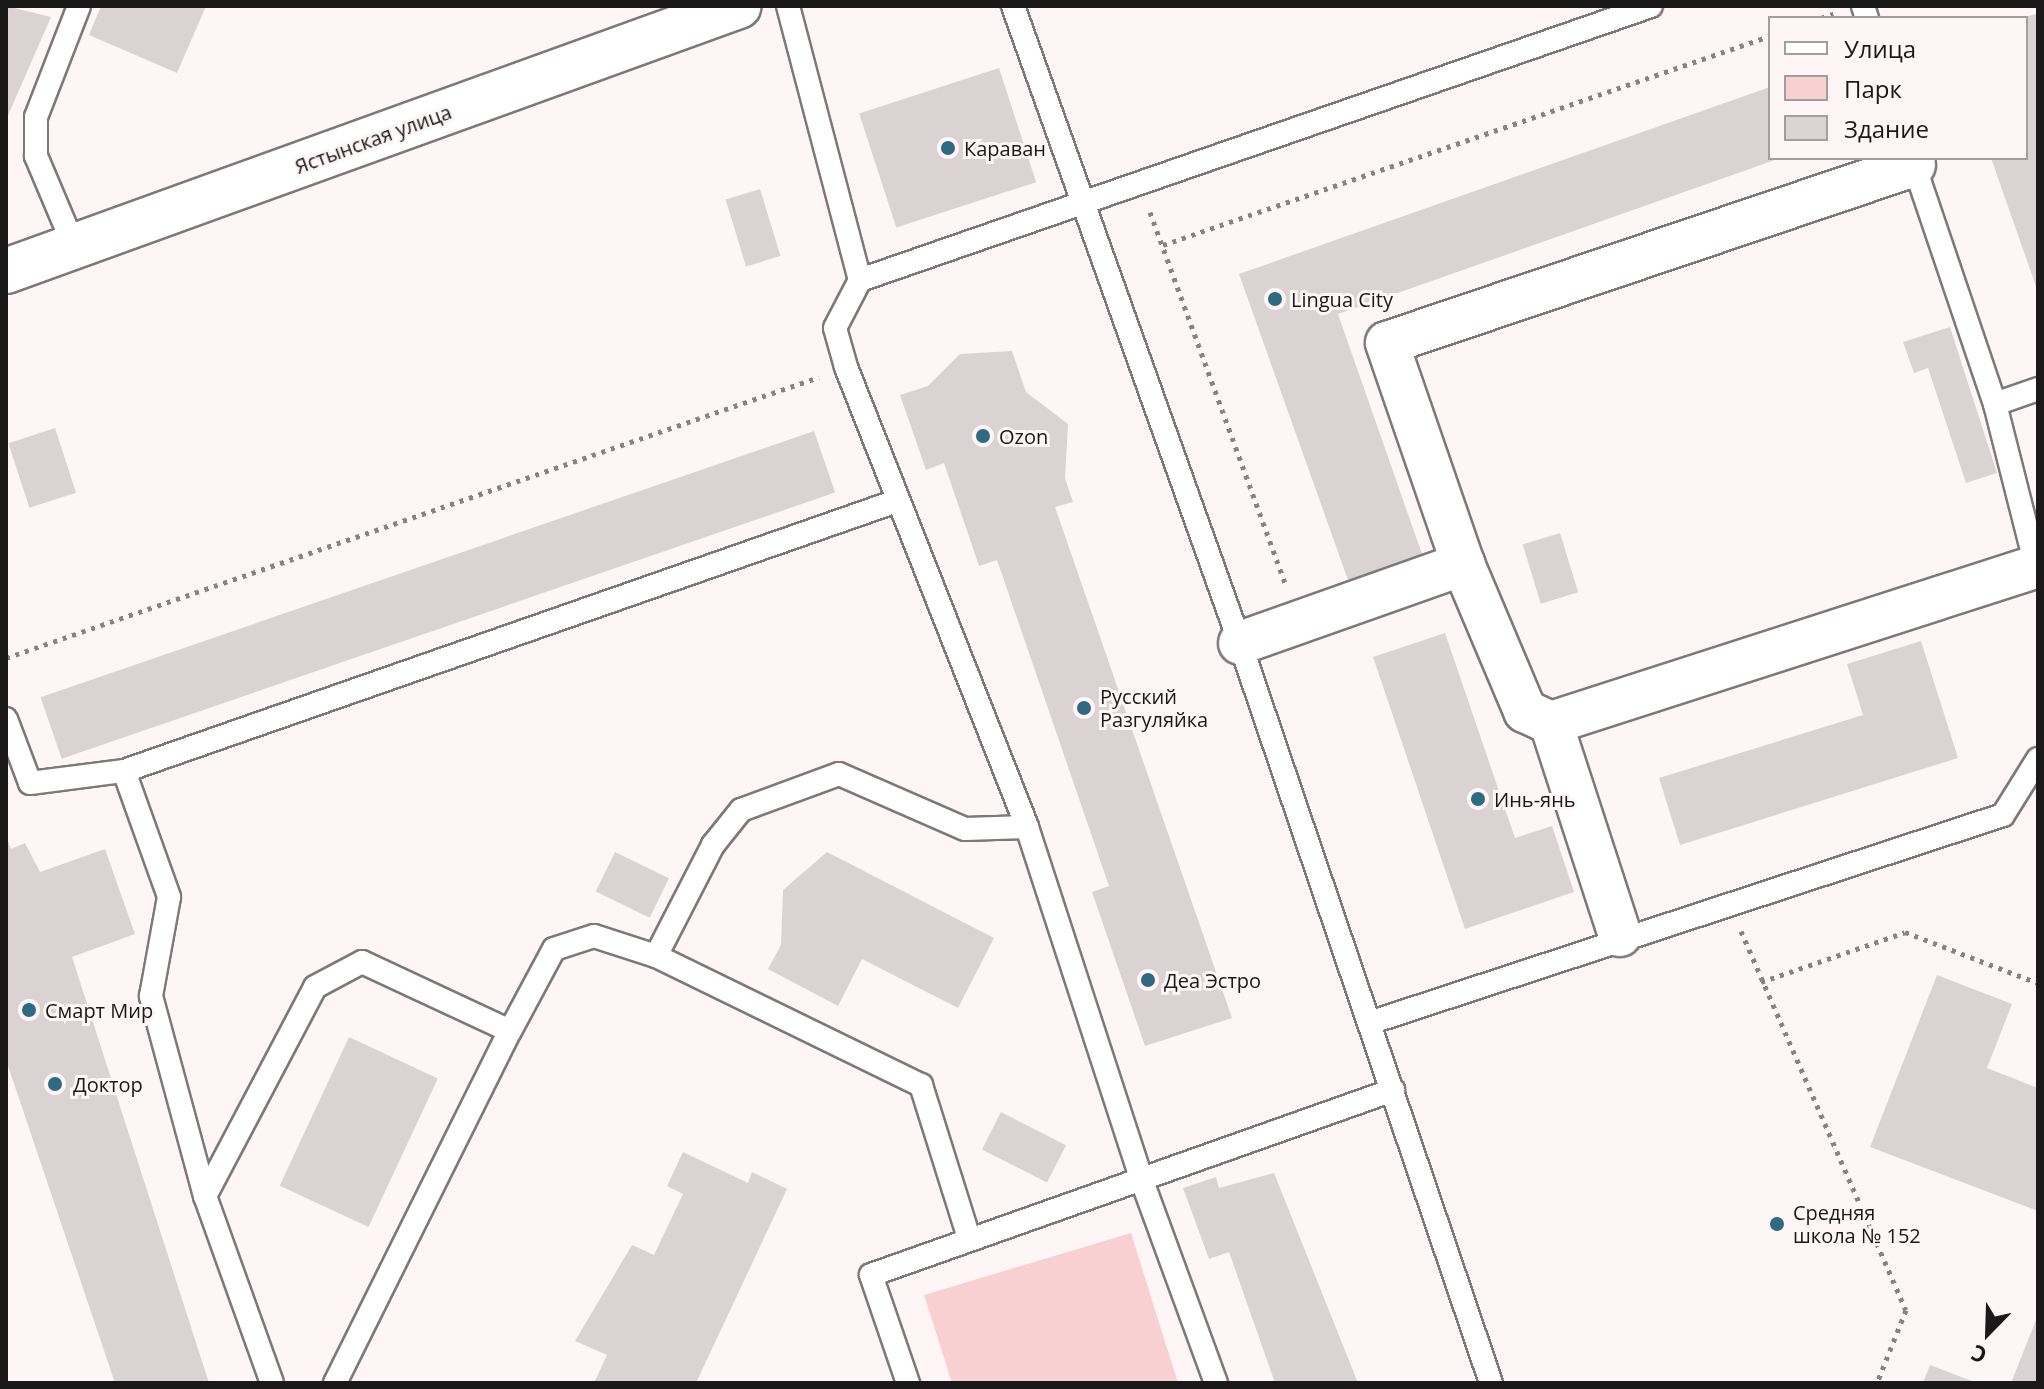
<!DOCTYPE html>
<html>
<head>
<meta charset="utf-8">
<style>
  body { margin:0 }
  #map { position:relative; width:2044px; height:1389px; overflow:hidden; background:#fef5f6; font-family:"Open Sans",sans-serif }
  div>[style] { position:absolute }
  .green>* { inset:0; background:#f8d0d1 }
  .building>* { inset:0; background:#dbd3d3; transform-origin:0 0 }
  .path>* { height:5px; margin-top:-2.5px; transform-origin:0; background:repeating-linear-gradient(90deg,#888383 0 4px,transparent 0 10px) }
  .roads { filter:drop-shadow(2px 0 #7f7878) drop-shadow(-2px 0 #7f7878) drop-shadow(0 2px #7f7878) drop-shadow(0 -2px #7f7878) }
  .lane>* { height:22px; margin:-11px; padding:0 11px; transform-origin:11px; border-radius:11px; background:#fff }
  .street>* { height:42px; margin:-21px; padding:0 21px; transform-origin:21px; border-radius:21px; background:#fff }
  .secondary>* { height:44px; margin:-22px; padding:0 22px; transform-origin:22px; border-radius:22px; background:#fff }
  .dots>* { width:22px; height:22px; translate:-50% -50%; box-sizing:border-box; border:4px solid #fef5f6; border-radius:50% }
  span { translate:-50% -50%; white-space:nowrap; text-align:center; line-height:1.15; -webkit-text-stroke:6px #fef5f6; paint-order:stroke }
  .street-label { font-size:20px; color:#1a1818 }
  .poi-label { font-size:20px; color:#1a1818 }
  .left { translate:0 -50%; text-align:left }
  .frame { position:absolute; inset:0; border:8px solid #1a1818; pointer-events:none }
  .legend { position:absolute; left:1768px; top:16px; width:260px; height:144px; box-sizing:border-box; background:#fef5f6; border:2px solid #a39d9d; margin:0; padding:10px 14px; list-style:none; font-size:24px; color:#1a1818 }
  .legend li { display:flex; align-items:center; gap:16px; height:40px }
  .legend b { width:40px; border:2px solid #a39d9d }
  .north { position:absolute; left:1948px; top:1293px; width:80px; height:80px; -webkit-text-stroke:6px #fef5f6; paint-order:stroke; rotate:203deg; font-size:22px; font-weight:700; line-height:32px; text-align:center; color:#1a1818 }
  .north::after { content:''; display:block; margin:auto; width:28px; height:36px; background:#1a1818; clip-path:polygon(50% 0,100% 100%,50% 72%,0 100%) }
</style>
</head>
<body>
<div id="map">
  <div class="green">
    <i style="clip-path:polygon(1131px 1233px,1178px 1383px,952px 1383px,924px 1295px)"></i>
  </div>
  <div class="building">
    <i style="clip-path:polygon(6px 6px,51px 17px,6px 120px)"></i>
    <i style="clip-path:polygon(101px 6px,206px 6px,177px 73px,89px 35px)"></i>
    <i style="clip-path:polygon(2038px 13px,2038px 292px,1991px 158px,2026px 158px,2026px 17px)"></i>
    <i style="left:999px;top:68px;width:120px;height:147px;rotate:72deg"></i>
    <i style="clip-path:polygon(1770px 87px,1770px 158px,1781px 158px,1338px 314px,1422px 554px,1348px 580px,1239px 274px)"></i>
    <i style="left:760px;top:189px;width:70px;height:36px;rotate:73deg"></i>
    <i style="clip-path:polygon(1950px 327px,1997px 473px,1966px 483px,1928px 368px,1914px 373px,1903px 342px)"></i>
    <i style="clip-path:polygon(1012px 351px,1026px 392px,1068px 424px,1065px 478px,1073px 502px,1055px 507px,1232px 1018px,1145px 1046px,1092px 892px,1109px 886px,997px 560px,979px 566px,944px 463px,926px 470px,900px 395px,928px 386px,960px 354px)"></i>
    <i style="left:55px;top:428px;width:68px;height:49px;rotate:72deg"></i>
    <i style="left:814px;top:431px;width:65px;height:818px;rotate:71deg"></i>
    <i style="left:1560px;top:533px;width:62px;height:39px;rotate:73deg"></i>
    <i style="clip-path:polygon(1445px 633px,1515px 838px,1552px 826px,1574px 892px,1465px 929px,1373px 657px)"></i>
    <i style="clip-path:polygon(1921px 641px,1958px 758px,1680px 845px,1659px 778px,1863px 715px,1847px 664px)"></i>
    <i style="clip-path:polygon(6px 836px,11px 849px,25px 843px,40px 872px,105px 849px,135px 934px,72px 957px,209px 1383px,115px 1383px,6px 1060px)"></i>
    <i style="left:615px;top:852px;width:60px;height:44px;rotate:26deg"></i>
    <i style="clip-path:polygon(827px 852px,994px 938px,958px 1008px,862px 959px,838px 1006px,768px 969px,781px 945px,783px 890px)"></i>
    <i style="clip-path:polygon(1937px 975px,2012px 1004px,1987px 1068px,2038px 1088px,2038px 1211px,1870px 1147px)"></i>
    <i style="left:349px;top:1037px;width:98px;height:164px;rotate:25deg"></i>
    <i style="left:1001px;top:1112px;width:73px;height:42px;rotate:27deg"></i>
    <i style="clip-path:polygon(683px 1152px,748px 1183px,752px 1172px,787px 1189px,696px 1383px,594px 1383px,607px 1355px,575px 1341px,632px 1245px,654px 1255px,683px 1194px,667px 1186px)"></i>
    <i style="clip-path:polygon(1274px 1173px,1358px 1383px,1275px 1383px,1229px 1252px,1209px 1259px,1183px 1188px,1216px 1177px,1219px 1188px)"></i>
    <i style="clip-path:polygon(2038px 1315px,2038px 1383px,2011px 1383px)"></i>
    <i style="clip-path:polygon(1930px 1365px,1977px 1383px,1923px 1383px)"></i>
  </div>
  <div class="path">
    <i style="left:1821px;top:18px;width:13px;rotate:-18deg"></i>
    <i style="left:1150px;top:212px;width:398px;rotate:70deg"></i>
    <i style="left:1163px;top:245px;width:642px;rotate:-19deg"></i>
    <i style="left:6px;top:658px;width:860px;rotate:-19.07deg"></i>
    <i style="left:1741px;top:931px;width:413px;rotate:66.5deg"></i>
    <i style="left:1906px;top:1310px;width:79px;rotate:111.7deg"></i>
    <i style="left:1761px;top:982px;width:152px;rotate:-19.1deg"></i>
    <i style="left:1905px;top:932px;width:142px;rotate:21deg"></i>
  </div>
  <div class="roads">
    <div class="lane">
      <i style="left:788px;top:6px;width:283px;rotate:75.3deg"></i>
      <i style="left:860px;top:280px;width:54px;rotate:117.5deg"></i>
      <i style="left:835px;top:328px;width:41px;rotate:74.2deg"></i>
      <i style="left:846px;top:367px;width:494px;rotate:68.5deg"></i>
      <i style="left:1027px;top:827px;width:369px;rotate:72deg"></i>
      <i style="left:1141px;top:1178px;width:218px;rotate:69.9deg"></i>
      <i style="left:1013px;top:6px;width:676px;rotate:70.39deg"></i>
      <i style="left:1240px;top:643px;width:781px;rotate:71.26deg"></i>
      <i style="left:1863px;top:6px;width:13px;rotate:72deg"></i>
      <i style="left:1912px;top:159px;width:259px;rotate:71.3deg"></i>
      <i style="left:1995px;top:404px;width:175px;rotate:75.8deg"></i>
      <i style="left:74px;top:246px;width:98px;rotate:-112.9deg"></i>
      <i style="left:36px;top:156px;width:39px;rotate:-90deg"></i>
      <i style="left:36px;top:117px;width:119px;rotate:-68.8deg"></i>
      <i style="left:860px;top:280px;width:837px;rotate:-19.11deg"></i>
      <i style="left:1995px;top:404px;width:46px;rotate:-19.2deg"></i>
      <i style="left:6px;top:719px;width:68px;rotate:69.4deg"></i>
      <i style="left:30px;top:783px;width:95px;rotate:-7.3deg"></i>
      <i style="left:124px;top:771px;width:816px;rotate:-19.26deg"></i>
      <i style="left:124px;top:771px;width:134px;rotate:70.3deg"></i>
      <i style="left:169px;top:897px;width:101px;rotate:100.3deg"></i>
      <i style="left:151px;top:996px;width:207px;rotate:74.9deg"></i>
      <i style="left:656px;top:956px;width:125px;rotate:-62.8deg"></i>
      <i style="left:713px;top:845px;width:45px;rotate:-51.3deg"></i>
      <i style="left:741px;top:810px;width:104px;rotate:-20.2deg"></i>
      <i style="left:839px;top:774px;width:137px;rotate:23.6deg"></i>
      <i style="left:965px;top:829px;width:62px;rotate:-1.8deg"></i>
      <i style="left:1369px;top:1023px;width:667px;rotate:-18.16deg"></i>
      <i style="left:2003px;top:815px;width:66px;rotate:-58deg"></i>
      <i style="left:272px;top:1383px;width:199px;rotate:-109.7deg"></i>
      <i style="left:205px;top:1196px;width:236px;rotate:-62.2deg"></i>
      <i style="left:315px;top:987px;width:53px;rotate:-28deg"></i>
      <i style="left:362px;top:962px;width:163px;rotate:25deg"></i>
      <i style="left:510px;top:1031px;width:93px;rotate:-61.8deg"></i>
      <i style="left:554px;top:949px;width:42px;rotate:-18deg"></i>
      <i style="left:594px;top:936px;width:65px;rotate:17.9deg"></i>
      <i style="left:656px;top:956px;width:295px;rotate:26deg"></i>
      <i style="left:921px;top:1085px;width:157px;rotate:72.6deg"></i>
      <i style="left:335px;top:1383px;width:393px;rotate:-63.6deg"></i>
      <i style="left:908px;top:1383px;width:114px;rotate:-108.9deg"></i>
      <i style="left:871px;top:1275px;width:554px;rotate:-19.51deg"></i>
    </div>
    <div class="street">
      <i style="left:1914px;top:165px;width:556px;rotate:161.34deg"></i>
      <i style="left:1387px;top:343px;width:234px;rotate:71deg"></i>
      <i style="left:1463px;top:564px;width:160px;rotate:67.1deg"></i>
      <i style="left:1525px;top:711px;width:29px;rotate:25deg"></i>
      <i style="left:1551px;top:723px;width:512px;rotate:-17.87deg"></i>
      <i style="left:1240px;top:643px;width:237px;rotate:-19.5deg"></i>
      <i style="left:1551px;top:723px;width:223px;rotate:72deg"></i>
    </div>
    <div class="secondary">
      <i style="left:6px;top:271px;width:779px;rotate:-19.88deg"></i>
    </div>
  </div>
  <div class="dots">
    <i style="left:948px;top:148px;background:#2e6a81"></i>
    <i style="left:1275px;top:299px;background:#2e6a81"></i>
    <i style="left:983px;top:436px;background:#2e6a81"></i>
    <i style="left:1084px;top:708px;background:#2e6a81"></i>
    <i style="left:1478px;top:799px;background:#2e6a81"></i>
    <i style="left:1148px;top:980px;background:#2e6a81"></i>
    <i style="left:29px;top:1010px;background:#2e6a81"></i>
    <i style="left:55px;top:1084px;background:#2e6a81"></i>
    <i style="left:1777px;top:1224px;background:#2e6a81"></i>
  </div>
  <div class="street-label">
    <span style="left:373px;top:139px;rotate:-20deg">Ястынская улица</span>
  </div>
  <div class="poi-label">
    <span class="left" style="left:964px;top:148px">Караван</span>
    <span class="left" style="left:1291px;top:299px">Lingua City</span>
    <span class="left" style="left:999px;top:436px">Ozon</span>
    <span class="left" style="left:1100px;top:708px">Русский<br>Разгуляйка</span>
    <span class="left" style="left:1494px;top:799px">Инь-янь</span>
    <span class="left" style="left:1164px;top:980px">Деа Эстро</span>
    <span class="left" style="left:45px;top:1010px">Смарт Мир</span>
    <span class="left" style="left:73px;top:1084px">Доктор</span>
    <span class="left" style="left:1793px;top:1224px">Средняя<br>школа № 152</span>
  </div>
  <div class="frame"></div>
  <ul class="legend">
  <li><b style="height:10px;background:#fff"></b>Улица</li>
  <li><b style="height:22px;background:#f8d0d1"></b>Парк</li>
  <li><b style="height:22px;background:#dbd3d3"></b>Здание</li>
  </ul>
  <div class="north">С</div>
</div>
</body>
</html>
